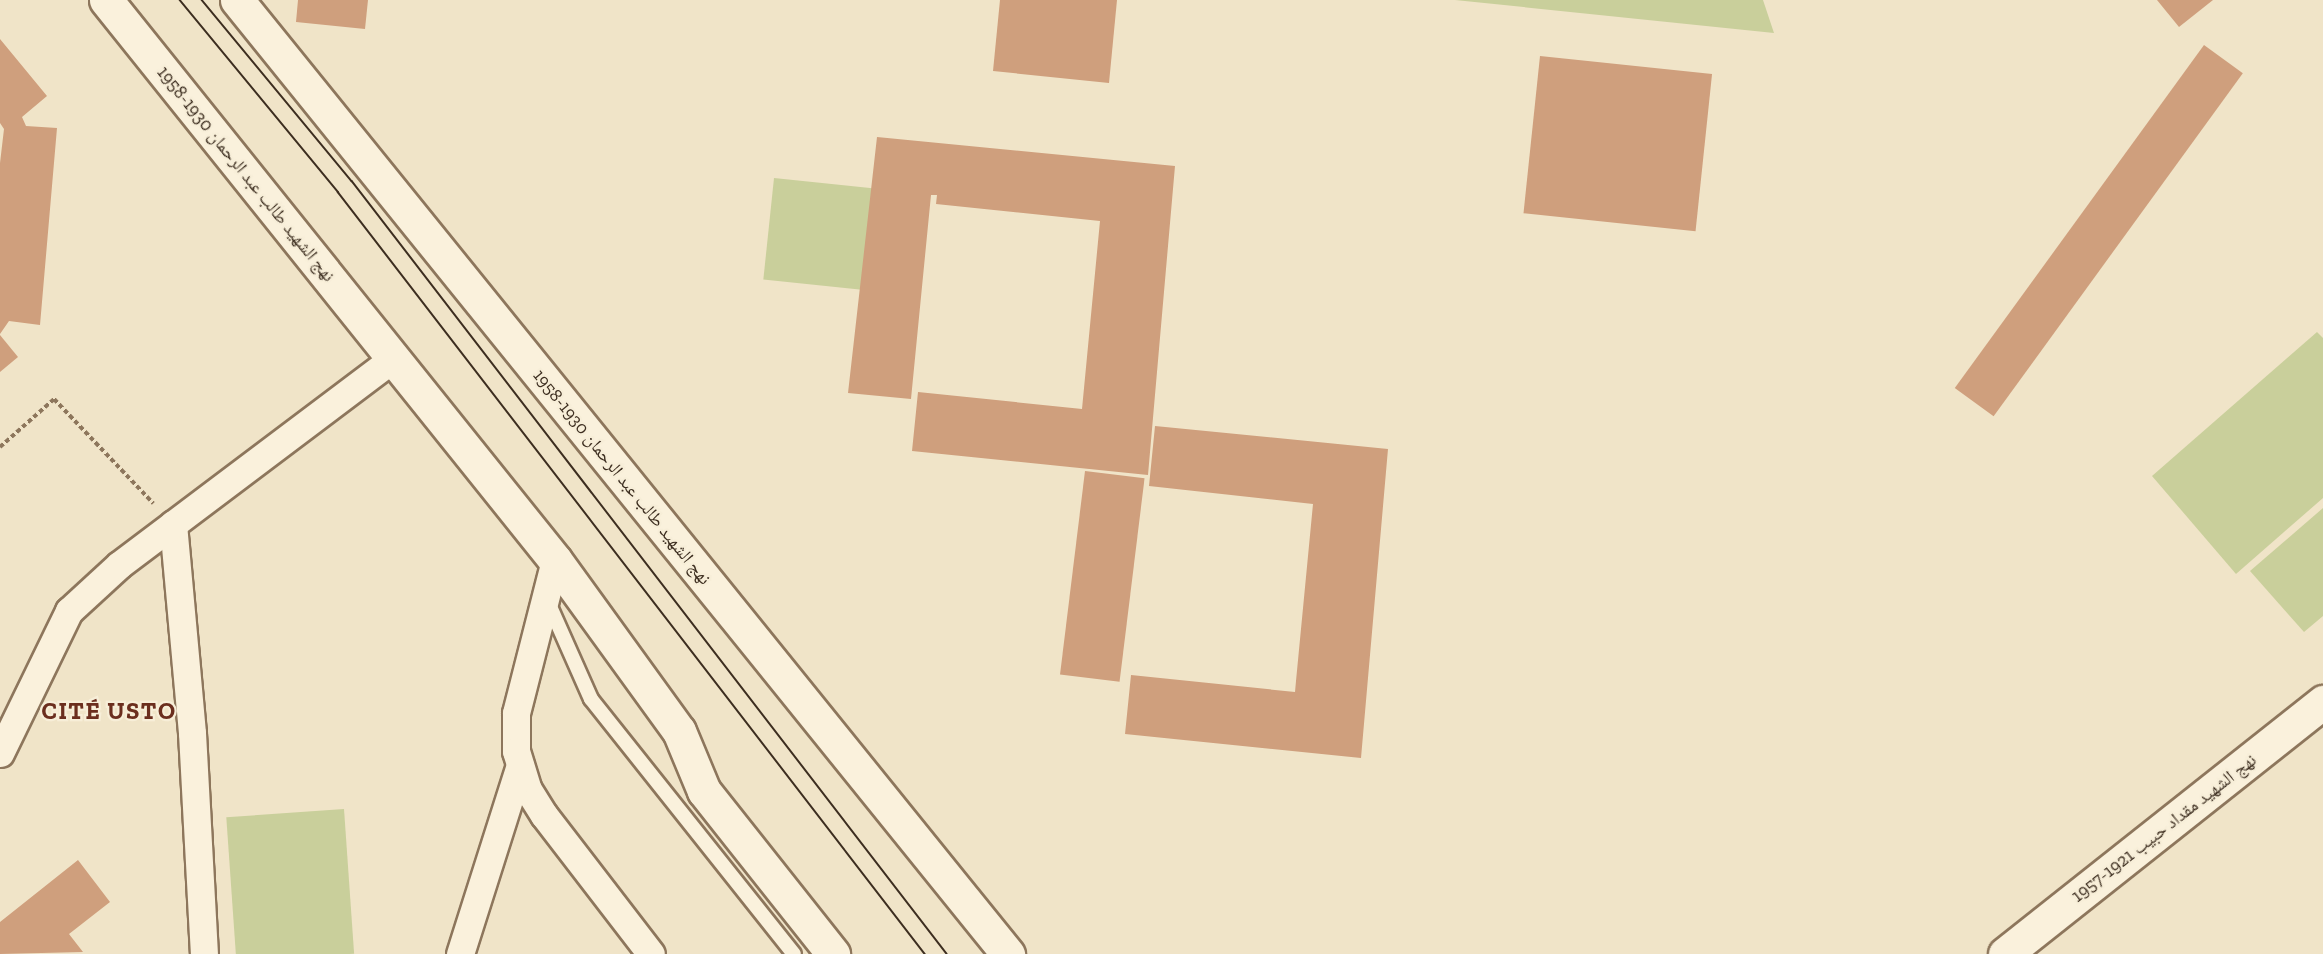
<!DOCTYPE html>
<html>
<head>
<meta charset="utf-8">
<style>
  body { margin:0 }
  #map { position:relative; width:2323px; height:954px; overflow:hidden; background:#f0e4c8; font-family:"Zilla Slab","Noto Naskh Arabic",serif }
  div>[style] { position:absolute }
  .green>* { inset:0; background:#c9cf9b; transform-origin:0 0 }
  .building>* { inset:0; background:#cf9f7d; transform-origin:0 0 }
  .path>* { height:4px; margin-top:-2px; transform-origin:0; background:repeating-linear-gradient(90deg,#8d765c 0 4.5px,transparent 0 7.5px) }
  .roads { filter:drop-shadow(2px 0 #8d765c) drop-shadow(-2px 0 #8d765c) drop-shadow(0 2px #8d765c) drop-shadow(0 -2px #8d765c) }
  .service>* { height:14px; margin:-7px; padding:0 7px; transform-origin:7px; border-radius:7px; background:#faf1dc }
  .minor>* { height:27px; margin:-13.5px; padding:0 13.5px; transform-origin:13.5px; border-radius:13.5px; background:#faf1dc }
  .tertiary>* { height:33px; margin:-16.5px; padding:0 16.5px; transform-origin:16.5px; border-radius:16.5px; background:#faf1dc }
  .secondary>* { height:33px; margin:-16.5px; padding:0 16.5px; transform-origin:16.5px; border-radius:16.5px; background:#faf1dc }
  .tram>* { height:1.5px; margin:-0.75px; padding:0 0.75px; transform-origin:0.75px; border-radius:0.75px; background:#3d2e20 }
  span { translate:-50% -50%; white-space:nowrap; text-align:center; line-height:1.15; -webkit-text-stroke:4.5px #f7eed8; paint-order:stroke }
  .street-label { font-size:18px; color:#3d2e20 }
  .district-label { font-size:24px; color:#6b2e1e; font-weight:700; letter-spacing:1.5px }
</style>
</head>
<body>
<div id="map">
  <div class="green">
    <i style="clip-path:polygon(1455px 0,1763px 0,1774px 33px)"></i>
    <i style="left:774px;top:178px;width:99px;height:102px;rotate:6deg"></i>
    <i style="clip-path:polygon(2317px 332px,2323px 338px,2323px 498px,2236px 574px,2152px 476px)"></i>
    <i style="clip-path:polygon(2323px 508px,2323px 616px,2304px 632px,2250px 571px)"></i>
    <i style="left:344px;top:809px;width:145px;height:118px;rotate:86deg"></i>
  </div>
  <div class="building">
    <i style="clip-path:polygon(298px 0,368px 0,365px 29px,296px 22px)"></i>
    <i style="clip-path:polygon(1000px 0,1117px 0,1109px 83px,993px 71px)"></i>
    <i style="clip-path:polygon(2157px 0,2213px 0,2179px 27px)"></i>
    <i style="clip-path:polygon(0 39px,47px 96px,22px 117px,26px 126px,57px 128px,40px 325px,9px 321px,0 334px,0 163px,4px 129px,0 123px)"></i>
    <i style="left:2204px;top:45px;width:48px;height:424px;rotate:36deg"></i>
    <i style="left:1540px;top:56px;width:173px;height:158px;rotate:6deg"></i>
    <i style="clip-path:polygon(877px 137px,1175px 166px,1148px 475px,912px 451px,918px 392px,1082px 409px,1100px 221px,936px 204px,937px 195px,931px 195px,911px 399px,848px 393px)"></i>
    <i style="clip-path:polygon(0 335px,18px 357px,0 372px)"></i>
    <i style="clip-path:polygon(1155px 426px,1388px 449px,1361px 758px,1125px 734px,1131px 675px,1295px 692px,1296px 681px,1313px 504px,1149px 486px)"></i>
    <i style="left:1085px;top:471px;width:60px;height:205px;rotate:7deg"></i>
    <i style="clip-path:polygon(78px 860px,110px 902px,69px 934px,83px 952px,0 954px,0 922px)"></i>
  </div>
  <div class="path">
    <i style="left:0;top:447px;width:72px;rotate:-41.6deg"></i>
    <i style="left:54px;top:399px;width:144px;rotate:46.4deg"></i>
  </div>
  <div class="roads">
    <div class="service">
      <i style="left:548px;top:602px;width:106px;rotate:66.1deg"></i>
      <i style="left:591px;top:699px;width:326px;rotate:51.5deg"></i>
    </div>
    <div class="minor">
      <i style="left:173px;top:524px;width:210px;rotate:84.8deg"></i>
      <i style="left:192px;top:733px;width:221px;rotate:86.9deg"></i>
      <i style="left:555px;top:560px;width:158px;rotate:104.3deg"></i>
      <i style="left:516px;top:713px;width:38px;rotate:90deg"></i>
      <i style="left:516px;top:751px;width:39px;rotate:73deg"></i>
      <i style="left:527px;top:788px;width:32px;rotate:58deg"></i>
      <i style="left:544px;top:815px;width:175px;rotate:52.4deg"></i>
      <i style="left:0;top:753px;width:158px;rotate:-64.1deg"></i>
      <i style="left:69px;top:611px;width:68px;rotate:-42.6deg"></i>
      <i style="left:119px;top:565px;width:344px;rotate:-37deg"></i>
      <i style="left:460px;top:954px;width:198px;rotate:-72.4deg"></i>
    </div>
    <div class="tertiary">
      <i style="left:2005px;top:954px;width:406px;rotate:-38.4deg"></i>
    </div>
    <div class="secondary">
      <i style="left:106px;top:0;width:718px;rotate:51.28deg"></i>
      <i style="left:555px;top:560px;width:211px;rotate:54.1deg"></i>
      <i style="left:679px;top:731px;width:65px;rotate:67.4deg"></i>
      <i style="left:704px;top:791px;width:208px;rotate:51.6deg"></i>
      <i style="left:237px;top:0;width:1227px;rotate:51.06deg"></i>
    </div>
  </div>
  <div class="tram">
    <i style="left:180px;top:0;width:249px;rotate:50.5deg"></i>
    <i style="left:338px;top:192px;width:962px;rotate:52.39deg"></i>
    <i style="left:202px;top:0;width:235px;rotate:50.4deg"></i>
    <i style="left:352px;top:181px;width:975px;rotate:52.41deg"></i>
  </div>
  <div class="street-label">
    <span style="left:246px;top:174px;rotate:51deg">نهج الشهيد طالب عبد الرحمان 1930-1958</span>
    <span style="left:622px;top:477px;rotate:51deg">نهج الشهيد طالب عبد الرحمان 1930-1958</span>
    <span style="left:2164px;top:828px;rotate:-38deg">نهج الشهيد مقداد حبيب 1921-1957</span>
  </div>
  <div class="district-label">
    <span style="left:109px;top:711px">CITÉ USTO</span>
  </div>
</div>
</body>
</html>
